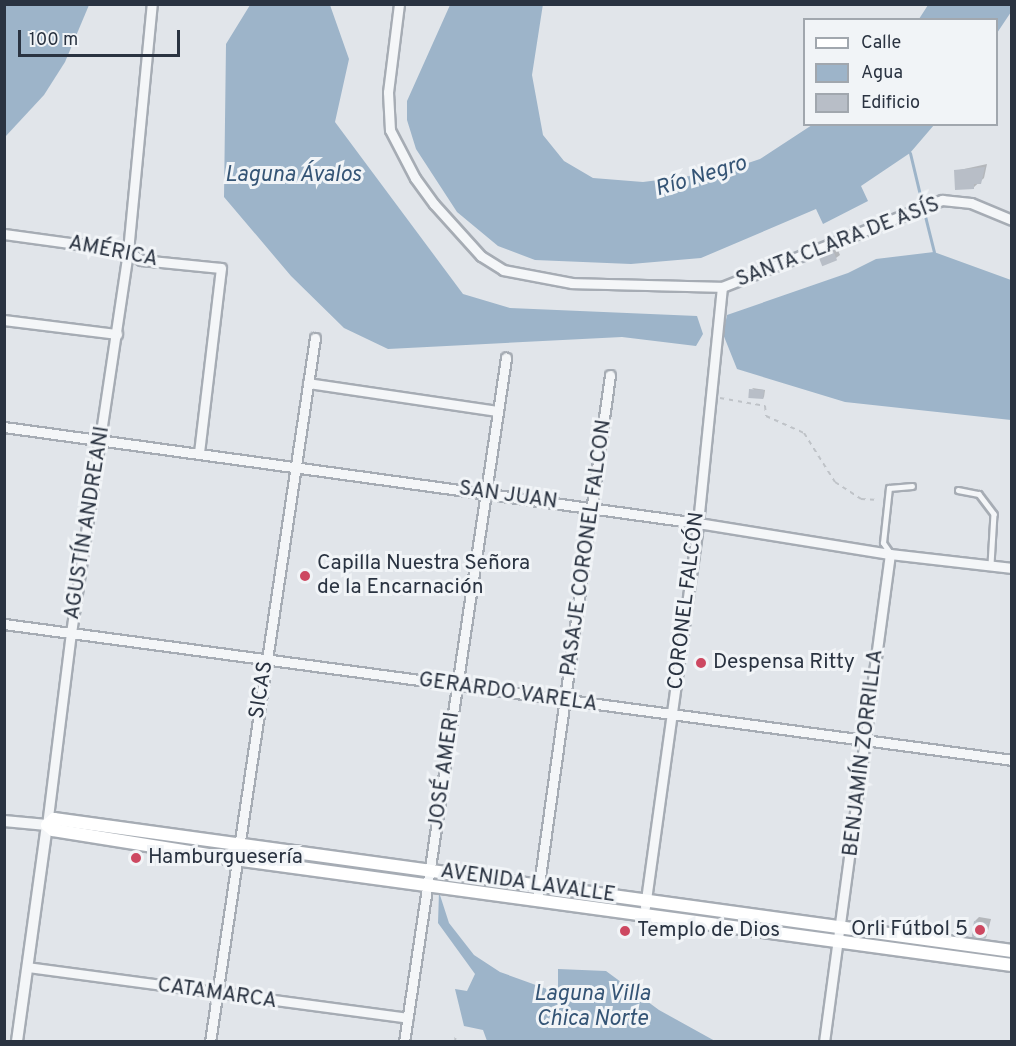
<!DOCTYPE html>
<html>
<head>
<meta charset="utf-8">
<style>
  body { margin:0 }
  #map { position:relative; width:1016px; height:1046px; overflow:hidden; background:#e1e5ea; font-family:Overpass,sans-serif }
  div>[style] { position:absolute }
  .water>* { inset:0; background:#9db4c9 }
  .shadow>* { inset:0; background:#0003 }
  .stream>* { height:3px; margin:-1.5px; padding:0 1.5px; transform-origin:1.5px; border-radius:1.5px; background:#9db4c9 }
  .building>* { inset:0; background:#b8bec7; transform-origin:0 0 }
  .path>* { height:2px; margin-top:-1px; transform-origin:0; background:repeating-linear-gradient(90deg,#bfc3c8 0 4.5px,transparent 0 9px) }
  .roads { filter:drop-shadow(2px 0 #a6acb4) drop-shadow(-2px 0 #a6acb4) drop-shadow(0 2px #a6acb4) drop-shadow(0 -2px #a6acb4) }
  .service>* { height:4.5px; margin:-2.25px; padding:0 2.25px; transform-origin:2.25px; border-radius:2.25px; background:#f4f6f8 }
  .minor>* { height:9px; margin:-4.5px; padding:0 4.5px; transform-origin:4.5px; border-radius:4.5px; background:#f4f6f8 }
  .tertiary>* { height:10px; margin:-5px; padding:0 5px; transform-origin:5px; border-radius:5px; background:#f4f6f8 }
  .secondary>* { height:12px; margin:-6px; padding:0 6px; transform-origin:6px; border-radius:6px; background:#fff }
  .dots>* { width:16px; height:16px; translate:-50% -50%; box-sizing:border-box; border:3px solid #f1f4f7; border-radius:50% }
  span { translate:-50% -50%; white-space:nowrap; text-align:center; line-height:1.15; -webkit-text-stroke:6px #f1f4f7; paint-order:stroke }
  .street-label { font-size:21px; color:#2a3341 }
  .poi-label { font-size:21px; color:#2a3341 }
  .left { translate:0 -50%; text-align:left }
  .right { translate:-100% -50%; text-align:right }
  .water-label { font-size:22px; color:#345475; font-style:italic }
  .frame { position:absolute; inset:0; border:6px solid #2a3341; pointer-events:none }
  .legend { position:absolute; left:803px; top:18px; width:195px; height:108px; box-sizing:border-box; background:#f1f4f7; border:2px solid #a1a7ae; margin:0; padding:8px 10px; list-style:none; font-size:18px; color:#2a3341 }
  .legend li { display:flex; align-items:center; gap:12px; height:30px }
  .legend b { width:30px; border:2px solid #a1a7ae }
  .scale { position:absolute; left:18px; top:30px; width:162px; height:27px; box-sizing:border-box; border:3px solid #2a3341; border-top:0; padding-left:8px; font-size:18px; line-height:21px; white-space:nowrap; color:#2a3341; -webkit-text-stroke:4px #f1f4f7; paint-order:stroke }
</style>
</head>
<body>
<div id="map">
  <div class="water">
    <i style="clip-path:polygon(5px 4px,89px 5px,65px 62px,44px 95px,5px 137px)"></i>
    <i style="clip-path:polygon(543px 4px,532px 75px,543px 135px,564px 161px,593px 178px,643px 182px,721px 172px,760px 159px,812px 125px,934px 125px,910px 153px,861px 186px,868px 201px,823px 224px,816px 209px,701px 258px,631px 264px,535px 260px,498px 246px,457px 212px,416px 149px,407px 120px,407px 101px,450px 5px)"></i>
    <i style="clip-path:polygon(250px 5px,330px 5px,349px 59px,335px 122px,463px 294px,510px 308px,697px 316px,703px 334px,696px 346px,622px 337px,388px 349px,344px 328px,291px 276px,224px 197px,226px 44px)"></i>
    <i style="clip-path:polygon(928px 5px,1011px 5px,1011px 12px,997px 33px,996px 20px,919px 19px)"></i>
    <i style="clip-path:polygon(934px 252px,1011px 280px,1011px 420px,845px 402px,737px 369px,723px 334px,727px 315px,848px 273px,876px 259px)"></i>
    <i style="clip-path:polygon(439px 892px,449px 923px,474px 955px,500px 972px,558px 993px,558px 969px,606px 971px,659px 1010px,715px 1041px,487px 1041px,483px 1030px,464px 1026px,455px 989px,467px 991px,475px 974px,438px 923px)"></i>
  </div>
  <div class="shadow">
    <i style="clip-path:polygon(987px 164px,984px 178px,973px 188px,955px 171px)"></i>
    <i style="clip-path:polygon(837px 248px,840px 255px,836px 258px,819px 257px)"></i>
    <i style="clip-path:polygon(752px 388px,765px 390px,764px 397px,763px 398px)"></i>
    <i style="clip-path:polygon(979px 917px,991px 919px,986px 938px,975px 921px)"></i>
  </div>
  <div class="stream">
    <i style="left:910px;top:153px;width:47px;rotate:76.6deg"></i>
    <i style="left:925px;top:216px;width:37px;rotate:76deg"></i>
  </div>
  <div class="building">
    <i style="clip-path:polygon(985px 167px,981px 184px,974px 184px,974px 189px,955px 190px,954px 170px)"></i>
    <i style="left:833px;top:250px;width:11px;height:16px;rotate:68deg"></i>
    <i style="left:749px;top:389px;width:15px;height:9px;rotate:4deg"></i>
    <i style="left:974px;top:921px;width:14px;height:16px;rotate:8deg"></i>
  </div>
  <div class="path">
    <i style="left:720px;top:398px;width:46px;rotate:10.1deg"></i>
    <i style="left:765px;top:406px;width:10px;rotate:84deg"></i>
    <i style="left:766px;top:416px;width:42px;rotate:24.1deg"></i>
    <i style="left:804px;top:433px;width:58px;rotate:57.7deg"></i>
    <i style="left:835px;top:482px;width:31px;rotate:33deg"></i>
    <i style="left:861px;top:499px;width:18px;rotate:3deg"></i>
    <i style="left:455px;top:1042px;width:9px;rotate:-84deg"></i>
  </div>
  <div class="roads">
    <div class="service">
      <i style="left:958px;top:490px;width:21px;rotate:11deg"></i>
      <i style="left:979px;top:494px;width:25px;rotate:53deg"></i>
      <i style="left:994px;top:514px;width:51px;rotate:93.4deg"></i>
      <i style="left:890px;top:553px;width:12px;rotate:-125deg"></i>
      <i style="left:883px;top:543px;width:55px;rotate:-83.8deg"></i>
      <i style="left:889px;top:488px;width:23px;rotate:-5deg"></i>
    </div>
    <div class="minor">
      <i style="left:399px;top:4px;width:89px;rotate:97.1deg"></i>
      <i style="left:388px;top:92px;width:38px;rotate:87deg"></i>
      <i style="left:390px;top:130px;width:54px;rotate:62.5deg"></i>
      <i style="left:415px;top:178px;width:32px;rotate:54deg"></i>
      <i style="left:434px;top:204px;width:70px;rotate:47.9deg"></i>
      <i style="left:481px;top:256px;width:26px;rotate:32deg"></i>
      <i style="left:503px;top:270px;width:70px;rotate:10.7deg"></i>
      <i style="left:572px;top:283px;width:150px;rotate:1.5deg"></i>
      <i style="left:722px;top:287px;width:237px;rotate:-21.6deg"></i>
      <i style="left:942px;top:200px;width:29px;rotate:6deg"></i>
      <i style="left:971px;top:203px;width:44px;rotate:22.5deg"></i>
      <i style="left:4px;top:234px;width:125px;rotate:7.8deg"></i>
      <i style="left:128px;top:251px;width:16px;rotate:35deg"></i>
      <i style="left:141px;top:260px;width:80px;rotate:5.7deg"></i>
      <i style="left:221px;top:268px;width:186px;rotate:96.8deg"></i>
      <i style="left:4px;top:320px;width:114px;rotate:7.1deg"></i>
      <i style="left:308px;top:383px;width:192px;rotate:8.4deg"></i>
      <i style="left:4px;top:427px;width:701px;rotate:7.88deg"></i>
      <i style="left:698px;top:523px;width:194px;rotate:9.2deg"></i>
      <i style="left:890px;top:554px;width:123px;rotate:6.5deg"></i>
      <i style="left:4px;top:624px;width:1017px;rotate:7.68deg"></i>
      <i style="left:47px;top:825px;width:193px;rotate:-82.9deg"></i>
      <i style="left:71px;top:633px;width:386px;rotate:-81.5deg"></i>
      <i style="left:128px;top:251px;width:248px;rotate:-84.5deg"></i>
      <i style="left:537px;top:899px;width:529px;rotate:-82.07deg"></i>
      <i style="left:645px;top:907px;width:388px;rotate:-82.1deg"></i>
      <i style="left:698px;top:523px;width:237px;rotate:-84.2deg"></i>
      <i style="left:27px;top:967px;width:384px;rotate:7.6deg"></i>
      <i style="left:210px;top:1042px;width:712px;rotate:-81.52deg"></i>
      <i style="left:404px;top:1042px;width:692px;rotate:-81.52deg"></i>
      <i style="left:824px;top:1042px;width:492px;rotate:-82.3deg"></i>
    </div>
    <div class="tertiary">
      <i style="left:4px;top:821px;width:43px;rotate:5.3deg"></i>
      <i style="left:47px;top:825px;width:219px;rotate:97.9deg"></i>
    </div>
    <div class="secondary">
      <i style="left:1012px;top:951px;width:967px;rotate:-172.15deg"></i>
      <i style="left:54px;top:819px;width:9px;rotate:139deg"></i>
      <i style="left:47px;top:825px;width:8px;rotate:40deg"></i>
      <i style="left:53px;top:830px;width:184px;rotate:9.1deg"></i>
      <i style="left:235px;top:859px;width:784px;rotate:7.77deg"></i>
    </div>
  </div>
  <div class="dots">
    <i style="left:305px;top:576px;background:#cd4861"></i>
    <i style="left:701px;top:663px;background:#cd4861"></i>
    <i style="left:136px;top:858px;background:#cd4861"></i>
    <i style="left:980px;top:930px;background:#cd4861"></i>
    <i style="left:625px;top:931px;background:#cd4861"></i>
  </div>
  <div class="street-label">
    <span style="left:838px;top:243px;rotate:-21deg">SANTA CLARA DE ASÍS</span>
    <span style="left:113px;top:252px;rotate:11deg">AMÉRICA</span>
    <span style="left:508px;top:496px;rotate:8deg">SAN JUAN</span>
    <span style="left:88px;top:523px;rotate:-81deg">AGUSTÍN ANDREANI</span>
    <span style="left:587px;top:548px;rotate:-82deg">PASAJE CORONEL FALCON</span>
    <span style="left:687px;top:601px;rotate:-83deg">CORONEL FALCÓN</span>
    <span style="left:262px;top:690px;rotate:-81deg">SICAS</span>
    <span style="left:508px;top:693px;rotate:8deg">GERARDO VARELA</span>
    <span style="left:864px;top:753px;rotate:-83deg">BENJAMÍN ZORRILLA</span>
    <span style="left:445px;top:771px;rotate:-82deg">JOSÉ AMERI</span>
    <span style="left:528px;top:884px;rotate:8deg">AVENIDA LAVALLE</span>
    <span style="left:217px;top:994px;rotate:8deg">CATAMARCA</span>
  </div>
  <div class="poi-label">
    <span class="left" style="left:317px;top:576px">Capilla Nuestra Señora<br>de la Encarnación</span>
    <span class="left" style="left:713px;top:663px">Despensa Ritty</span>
    <span class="left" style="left:148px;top:858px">Hamburguesería</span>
    <span class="right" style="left:968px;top:930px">Orli Fútbol 5</span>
    <span class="left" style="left:637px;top:931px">Templo de Dios</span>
  </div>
  <div class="water-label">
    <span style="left:293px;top:176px">Laguna Ávalos</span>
    <span style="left:701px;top:177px;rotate:-17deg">Río Negro</span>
    <span style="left:592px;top:1007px">Laguna Villa<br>Chica Norte</span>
  </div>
  <div class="frame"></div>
  <ul class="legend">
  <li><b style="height:8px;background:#fff"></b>Calle</li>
  <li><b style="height:16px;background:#9db4c9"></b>Agua</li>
  <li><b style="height:16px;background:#b8bec7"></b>Edificio</li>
  </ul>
  <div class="scale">100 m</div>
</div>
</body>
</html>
